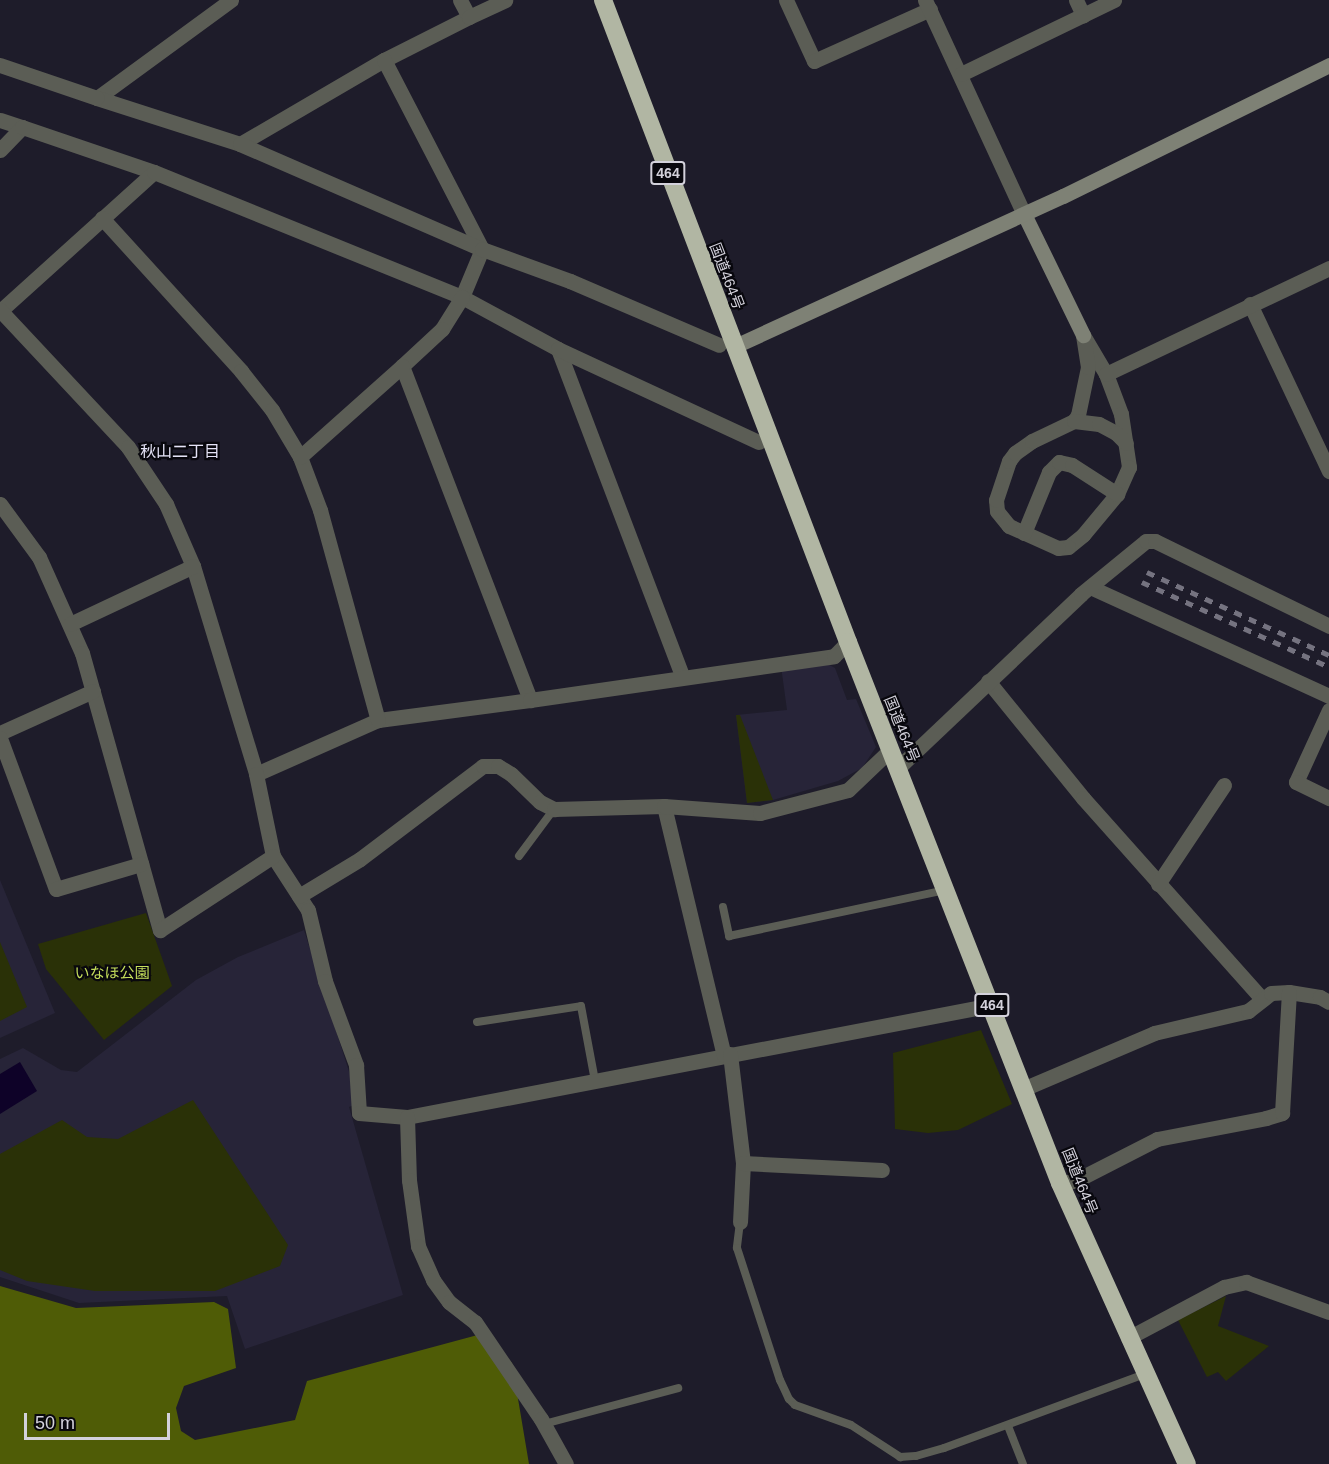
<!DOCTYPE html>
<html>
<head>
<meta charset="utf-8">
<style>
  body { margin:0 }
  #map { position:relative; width:1329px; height:1464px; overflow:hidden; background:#1e1c2a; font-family:Helvetica,"Noto Sans JP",sans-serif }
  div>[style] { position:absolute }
  .built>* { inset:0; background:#272438 }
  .green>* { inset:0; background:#2a3107 }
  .forest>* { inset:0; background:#4f5c06 }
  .water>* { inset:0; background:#0e0228 }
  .lane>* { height:8px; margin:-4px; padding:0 4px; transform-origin:4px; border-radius:4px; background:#5b5d55 }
  .street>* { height:15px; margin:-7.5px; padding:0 7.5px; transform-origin:7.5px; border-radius:7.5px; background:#5b5d55 }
  .secondary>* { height:15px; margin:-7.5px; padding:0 7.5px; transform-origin:7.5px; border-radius:7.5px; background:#7e8175 }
  .highway>* { height:18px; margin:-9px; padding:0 9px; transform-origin:9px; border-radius:9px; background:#b1b6a3 }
  .rail>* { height:4.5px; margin-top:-2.25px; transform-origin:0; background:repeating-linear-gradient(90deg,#757380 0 8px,transparent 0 16px) }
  span { translate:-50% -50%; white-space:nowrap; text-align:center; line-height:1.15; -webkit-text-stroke:4.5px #08070d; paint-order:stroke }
  .shield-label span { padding:2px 4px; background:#08070d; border:2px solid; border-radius:4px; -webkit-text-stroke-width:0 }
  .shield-label { font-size:14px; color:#d3d1db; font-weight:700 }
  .street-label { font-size:15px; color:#d3d1db }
  .park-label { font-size:15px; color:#c5de5b }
  .neighbourhood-label { font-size:16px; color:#e4e2f6 }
  .scale { position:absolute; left:24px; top:1413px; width:146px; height:27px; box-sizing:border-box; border:3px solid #d3d1db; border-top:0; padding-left:8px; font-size:18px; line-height:21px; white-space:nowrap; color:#d3d1db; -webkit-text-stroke:4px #08070d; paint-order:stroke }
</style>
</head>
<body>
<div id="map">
  <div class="built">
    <i style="clip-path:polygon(824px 662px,835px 668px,847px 700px,856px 699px,876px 747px,862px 768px,838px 781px,773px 800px,747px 803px,736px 715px,787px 710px,781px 666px)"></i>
    <i style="clip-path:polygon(0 880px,55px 1013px,0 1038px)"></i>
    <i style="clip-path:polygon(304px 930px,359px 1103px,349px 1107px,403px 1295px,245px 1349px,227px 1296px,79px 1303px,0 1277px,0 1059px,23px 1048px,61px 1070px,77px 1072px,196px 980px,238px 957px)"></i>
  </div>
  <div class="green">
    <i style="clip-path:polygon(736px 715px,740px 715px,773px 800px,747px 803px)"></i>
    <i style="clip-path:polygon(146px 913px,172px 986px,104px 1040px,46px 969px,38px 944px)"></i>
    <i style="clip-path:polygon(0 942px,27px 1007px,0 1021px)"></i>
    <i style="clip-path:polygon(981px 1030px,1012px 1104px,958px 1130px,928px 1133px,895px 1129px,893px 1053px)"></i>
    <i style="clip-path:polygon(193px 1100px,288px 1245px,280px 1266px,215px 1291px,95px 1291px,27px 1281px,0 1270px,0 1154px,62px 1120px,87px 1137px,118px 1139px)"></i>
    <i style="clip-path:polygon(1226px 1296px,1218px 1326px,1269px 1346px,1226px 1381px,1218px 1372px,1207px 1377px,1178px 1320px)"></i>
  </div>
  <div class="forest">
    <i style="clip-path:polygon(0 1286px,76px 1308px,214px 1302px,228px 1309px,236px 1368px,184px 1386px,176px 1408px,181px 1431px,195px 1440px,295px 1420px,307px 1381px,485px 1333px,512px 1363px,529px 1464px,0 1464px)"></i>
  </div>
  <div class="water">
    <i style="clip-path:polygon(20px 1062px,37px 1091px,0 1114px,0 1074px)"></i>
  </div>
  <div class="lane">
    <i style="left:519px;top:856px;width:59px;rotate:-53.3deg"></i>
    <i style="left:723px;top:907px;width:30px;rotate:78deg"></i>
    <i style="left:729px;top:936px;width:222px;rotate:-12deg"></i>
    <i style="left:477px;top:1022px;width:105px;rotate:-8.7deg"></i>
    <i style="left:581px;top:1006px;width:76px;rotate:79.4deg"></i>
    <i style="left:740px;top:1222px;width:26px;rotate:97deg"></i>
    <i style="left:737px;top:1248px;width:139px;rotate:72deg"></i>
    <i style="left:780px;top:1380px;width:21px;rotate:65deg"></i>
    <i style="left:789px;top:1399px;width:8px;rotate:45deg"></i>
    <i style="left:795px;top:1405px;width:59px;rotate:19.7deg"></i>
    <i style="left:851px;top:1425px;width:59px;rotate:33.1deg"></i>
    <i style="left:900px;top:1457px;width:16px;rotate:-4deg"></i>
    <i style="left:916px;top:1456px;width:29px;rotate:-16deg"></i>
    <i style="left:944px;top:1448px;width:214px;rotate:-20.2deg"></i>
    <i style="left:544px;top:1424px;width:139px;rotate:-15deg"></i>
    <i style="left:1008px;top:1426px;width:41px;rotate:68.5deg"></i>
  </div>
  <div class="street">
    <i style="left:231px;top:0;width:166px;rotate:143.8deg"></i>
    <i style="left:97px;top:98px;width:150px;rotate:17.8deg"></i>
    <i style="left:240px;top:144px;width:167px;rotate:-30.3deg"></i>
    <i style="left:384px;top:60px;width:95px;rotate:-26.8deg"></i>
    <i style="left:469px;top:17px;width:19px;rotate:-118deg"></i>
    <i style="left:786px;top:0;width:67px;rotate:65.3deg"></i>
    <i style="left:814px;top:61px;width:127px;rotate:-24.1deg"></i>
    <i style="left:925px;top:0;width:236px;rotate:65.2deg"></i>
    <i style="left:1076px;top:0;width:17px;rotate:65deg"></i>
    <i style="left:469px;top:17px;width:40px;rotate:-25deg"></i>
    <i style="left:384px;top:60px;width:213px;rotate:62.6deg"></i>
    <i style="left:482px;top:249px;width:52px;rotate:112.6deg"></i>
    <i style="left:462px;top:297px;width:109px;rotate:28.4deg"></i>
    <i style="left:558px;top:349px;width:350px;rotate:69.2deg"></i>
    <i style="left:0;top:65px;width:102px;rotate:18.8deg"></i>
    <i style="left:961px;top:74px;width:170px;rotate:-25.8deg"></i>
    <i style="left:0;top:120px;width:23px;rotate:18deg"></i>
    <i style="left:240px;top:144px;width:264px;rotate:23.5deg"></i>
    <i style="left:482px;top:249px;width:94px;rotate:20deg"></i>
    <i style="left:570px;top:281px;width:162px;rotate:23.2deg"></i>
    <i style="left:0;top:150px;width:32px;rotate:-46deg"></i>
    <i style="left:22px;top:127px;width:139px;rotate:18.8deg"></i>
    <i style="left:154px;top:172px;width:207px;rotate:137.9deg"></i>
    <i style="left:154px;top:172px;width:332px;rotate:22.1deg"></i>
    <i style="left:462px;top:297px;width:38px;rotate:122deg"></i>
    <i style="left:442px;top:329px;width:54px;rotate:137.2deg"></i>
    <i style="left:402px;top:366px;width:358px;rotate:69deg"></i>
    <i style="left:530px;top:700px;width:153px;rotate:172.5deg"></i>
    <i style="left:378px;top:720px;width:133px;rotate:156.1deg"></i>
    <i style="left:102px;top:218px;width:207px;rotate:47.7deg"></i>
    <i style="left:241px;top:371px;width:50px;rotate:51.5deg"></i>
    <i style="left:272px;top:410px;width:55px;rotate:59.2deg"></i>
    <i style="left:300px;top:457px;width:57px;rotate:69.3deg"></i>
    <i style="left:320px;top:510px;width:218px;rotate:74.6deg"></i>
    <i style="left:1250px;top:304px;width:185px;rotate:64.7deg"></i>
    <i style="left:0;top:310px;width:187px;rotate:46.9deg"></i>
    <i style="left:128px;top:447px;width:69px;rotate:56.3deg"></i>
    <i style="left:166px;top:504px;width:68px;rotate:66.5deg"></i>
    <i style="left:193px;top:566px;width:217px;rotate:73.1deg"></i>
    <i style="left:256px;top:774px;width:84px;rotate:78.3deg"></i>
    <i style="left:273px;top:856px;width:64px;rotate:57.1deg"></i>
    <i style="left:308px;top:910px;width:73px;rotate:76.5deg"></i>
    <i style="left:325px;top:981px;width:90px;rotate:69.7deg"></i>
    <i style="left:356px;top:1065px;width:48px;rotate:86.4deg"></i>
    <i style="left:359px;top:1113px;width:48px;rotate:4.8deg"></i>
    <i style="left:407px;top:1117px;width:596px;rotate:-10.84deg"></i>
    <i style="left:1083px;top:335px;width:45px;rotate:59.5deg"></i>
    <i style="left:1106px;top:374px;width:43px;rotate:69.4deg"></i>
    <i style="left:1121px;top:414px;width:54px;rotate:81.4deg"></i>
    <i style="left:1129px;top:467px;width:30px;rotate:114deg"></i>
    <i style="left:1117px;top:494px;width:53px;rotate:129.7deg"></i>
    <i style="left:1083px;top:535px;width:19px;rotate:141deg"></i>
    <i style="left:1068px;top:547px;width:10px;rotate:174deg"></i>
    <i style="left:1058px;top:548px;width:54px;rotate:-155.8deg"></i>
    <i style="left:1009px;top:526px;width:19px;rotate:-129deg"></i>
    <i style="left:997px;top:511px;width:11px;rotate:-95deg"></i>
    <i style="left:996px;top:500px;width:41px;rotate:-71.6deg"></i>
    <i style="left:1009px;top:461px;width:10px;rotate:-53deg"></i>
    <i style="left:1015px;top:453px;width:21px;rotate:-35deg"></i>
    <i style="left:1032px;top:441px;width:47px;rotate:-25.5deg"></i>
    <i style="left:1074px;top:421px;width:7px;rotate:-56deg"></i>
    <i style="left:1078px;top:415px;width:49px;rotate:-78.2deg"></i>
    <i style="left:1088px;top:367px;width:32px;rotate:-99deg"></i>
    <i style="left:558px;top:349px;width:221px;rotate:24.9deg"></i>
    <i style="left:1106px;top:374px;width:247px;rotate:-25.4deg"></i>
    <i style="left:1074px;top:421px;width:25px;rotate:7deg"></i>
    <i style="left:1099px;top:424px;width:19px;rotate:28deg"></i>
    <i style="left:1116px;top:433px;width:14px;rotate:45deg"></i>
    <i style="left:300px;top:457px;width:137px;rotate:-41.7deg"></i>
    <i style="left:0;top:504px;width:66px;rotate:53.7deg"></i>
    <i style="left:39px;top:557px;width:105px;rotate:65.9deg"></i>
    <i style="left:82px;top:653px;width:288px;rotate:74.3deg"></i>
    <i style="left:160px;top:930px;width:135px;rotate:-33.2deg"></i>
    <i style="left:1024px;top:533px;width:66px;rotate:-67.7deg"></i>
    <i style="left:1049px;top:472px;width:14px;rotate:-45deg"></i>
    <i style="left:1059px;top:462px;width:13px;rotate:13deg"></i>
    <i style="left:1072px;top:465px;width:54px;rotate:32.8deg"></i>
    <i style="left:1090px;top:587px;width:263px;rotate:24.5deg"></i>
    <i style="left:70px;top:624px;width:136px;rotate:-25.2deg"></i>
    <i style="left:988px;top:681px;width:151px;rotate:50.9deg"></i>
    <i style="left:1083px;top:798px;width:269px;rotate:48.3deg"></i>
    <i style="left:530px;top:700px;width:307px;rotate:-8.2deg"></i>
    <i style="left:834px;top:656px;width:20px;rotate:-45deg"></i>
    <i style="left:1329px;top:710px;width:79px;rotate:114.6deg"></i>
    <i style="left:1296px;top:782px;width:37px;rotate:26deg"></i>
    <i style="left:0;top:733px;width:102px;rotate:-24.3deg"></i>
    <i style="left:0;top:738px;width:161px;rotate:69.7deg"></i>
    <i style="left:56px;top:889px;width:89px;rotate:-16.4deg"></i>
    <i style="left:899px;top:767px;width:251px;rotate:-43.5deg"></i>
    <i style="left:1081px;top:594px;width:84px;rotate:-39.2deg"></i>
    <i style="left:1146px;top:541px;width:9px"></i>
    <i style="left:1155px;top:541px;width:194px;rotate:26deg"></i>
    <i style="left:664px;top:806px;width:256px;rotate:76.5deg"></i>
    <i style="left:1158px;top:884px;width:119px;rotate:-56.3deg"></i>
    <i style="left:299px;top:896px;width:71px;rotate:-31.2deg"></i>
    <i style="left:360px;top:859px;width:154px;rotate:-37.1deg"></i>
    <i style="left:483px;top:766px;width:15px"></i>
    <i style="left:498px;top:766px;width:15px;rotate:32deg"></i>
    <i style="left:511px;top:774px;width:40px;rotate:44deg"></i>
    <i style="left:540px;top:802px;width:16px;rotate:27deg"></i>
    <i style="left:554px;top:809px;width:110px;rotate:-1.6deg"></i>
    <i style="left:664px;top:806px;width:96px;rotate:4.2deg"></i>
    <i style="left:760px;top:813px;width:91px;rotate:-14.6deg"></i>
    <i style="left:848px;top:790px;width:59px;rotate:-43.6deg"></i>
    <i style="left:730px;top:1054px;width:110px;rotate:83.2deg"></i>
    <i style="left:743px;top:1163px;width:59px;rotate:92.9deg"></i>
    <i style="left:1023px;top:1089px;width:142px;rotate:-23.1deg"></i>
    <i style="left:1154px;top:1033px;width:97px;rotate:-13.2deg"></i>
    <i style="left:1248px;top:1011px;width:29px;rotate:-38deg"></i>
    <i style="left:1271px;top:993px;width:18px;rotate:-3deg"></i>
    <i style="left:1289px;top:992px;width:31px;rotate:9deg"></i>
    <i style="left:1320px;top:997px;width:10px;rotate:29deg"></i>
    <i style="left:407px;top:1117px;width:63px;rotate:88.2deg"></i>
    <i style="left:409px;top:1180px;width:67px;rotate:82.2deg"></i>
    <i style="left:418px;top:1246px;width:37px;rotate:66deg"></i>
    <i style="left:433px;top:1280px;width:27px;rotate:54deg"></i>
    <i style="left:449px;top:1302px;width:33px;rotate:38deg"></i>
    <i style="left:475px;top:1322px;width:117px;rotate:55.8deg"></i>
    <i style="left:541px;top:1419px;width:51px;rotate:60.9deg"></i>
    <i style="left:743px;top:1163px;width:139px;rotate:2.9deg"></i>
    <i style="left:1060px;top:1183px;width:15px;rotate:-8deg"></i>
    <i style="left:1075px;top:1181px;width:92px;rotate:-27.1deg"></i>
    <i style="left:1157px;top:1139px;width:111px;rotate:-10.9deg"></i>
    <i style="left:1266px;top:1118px;width:17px;rotate:-17deg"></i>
    <i style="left:1282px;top:1113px;width:121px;rotate:-86.7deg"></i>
    <i style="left:1128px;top:1338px;width:109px;rotate:-28deg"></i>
    <i style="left:1224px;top:1287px;width:23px;rotate:-13deg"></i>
    <i style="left:1246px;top:1282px;width:88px;rotate:19.9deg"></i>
  </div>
  <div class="secondary">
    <i style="left:1024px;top:214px;width:135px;rotate:64deg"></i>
    <i style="left:735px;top:346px;width:361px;rotate:-24.6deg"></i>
    <i style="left:1063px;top:196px;width:297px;rotate:-26.2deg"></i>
  </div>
  <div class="highway">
    <i style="left:603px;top:0;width:687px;rotate:69.11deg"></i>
    <i style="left:848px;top:642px;width:581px;rotate:68.6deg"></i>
    <i style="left:1060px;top:1183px;width:308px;rotate:65.7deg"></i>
  </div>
  <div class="rail">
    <i style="left:1147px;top:572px;width:200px;rotate:24.5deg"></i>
    <i style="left:1142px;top:582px;width:205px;rotate:24.4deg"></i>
  </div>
  <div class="shield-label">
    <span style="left:668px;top:173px">464</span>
    <span style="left:992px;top:1005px">464</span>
  </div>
  <div class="street-label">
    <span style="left:727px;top:276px;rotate:69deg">国道464号</span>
    <span style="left:902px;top:729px;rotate:68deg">国道464号</span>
    <span style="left:1080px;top:1181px;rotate:68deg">国道464号</span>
  </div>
  <div class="park-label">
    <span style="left:112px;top:973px">いなほ公園</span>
  </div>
  <div class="neighbourhood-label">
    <span style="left:180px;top:452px">秋山二丁目</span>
  </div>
  <div class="scale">50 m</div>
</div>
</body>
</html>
